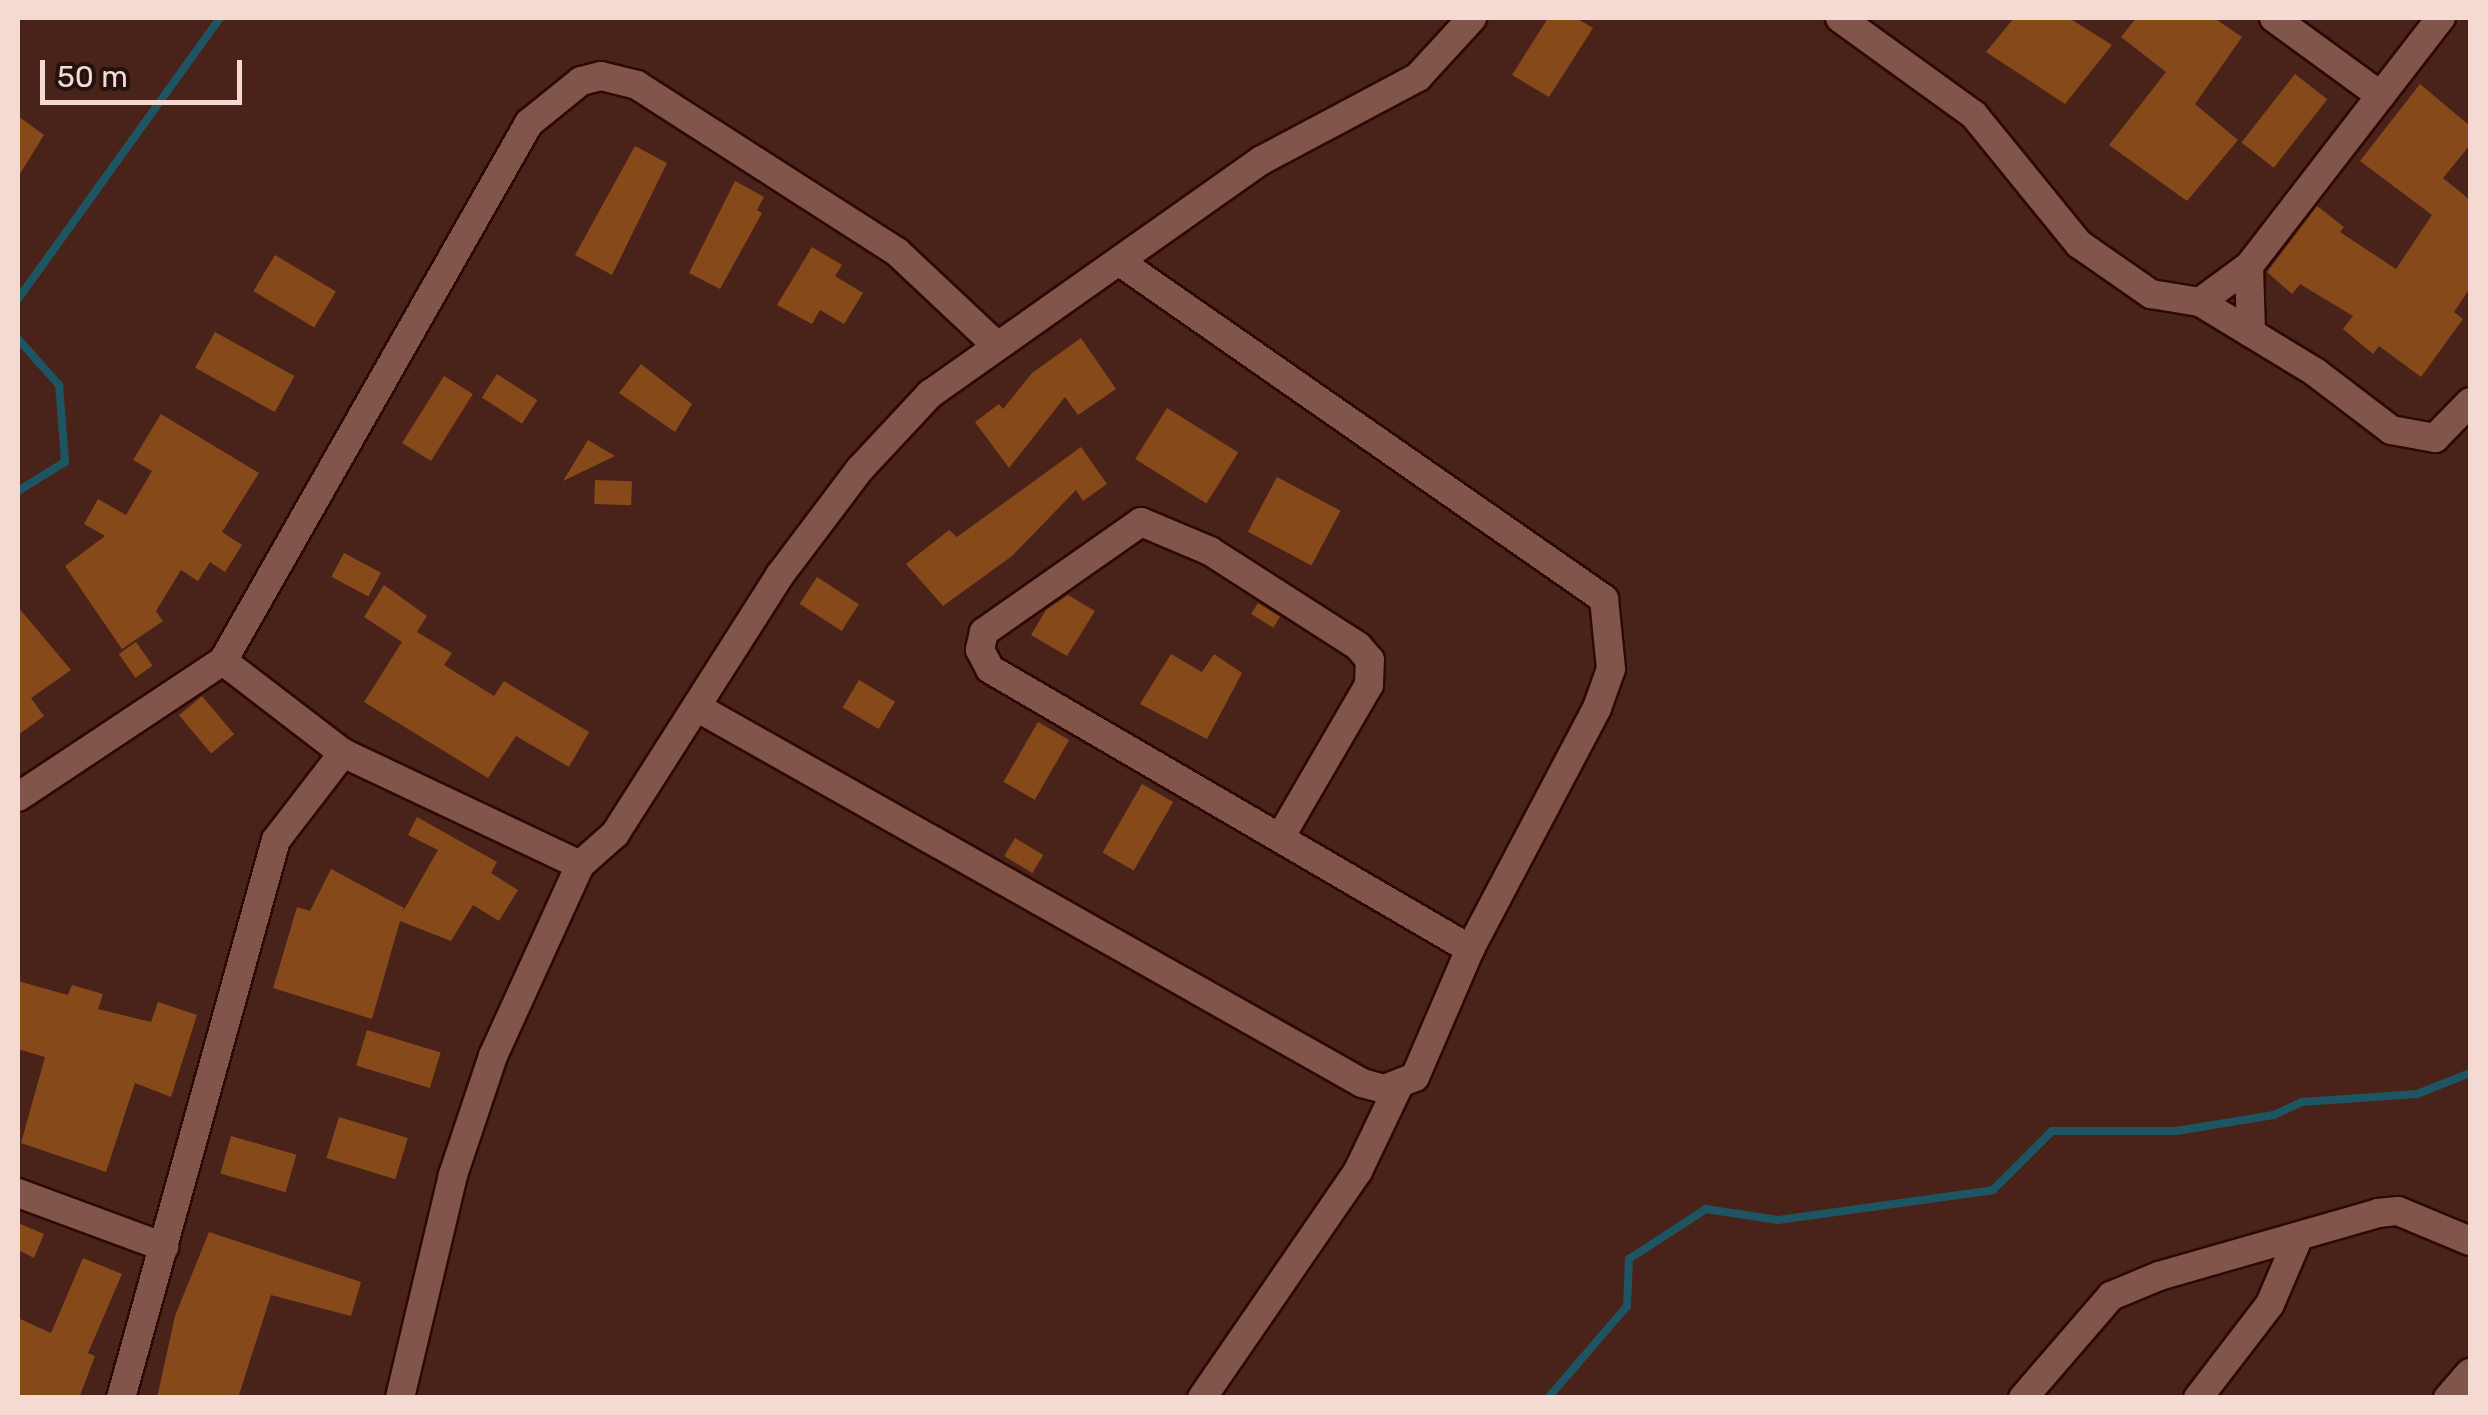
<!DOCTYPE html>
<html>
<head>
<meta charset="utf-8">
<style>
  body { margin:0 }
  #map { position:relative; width:2488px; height:1415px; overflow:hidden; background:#492219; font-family:Rubik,sans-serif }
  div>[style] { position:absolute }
  .stream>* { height:8px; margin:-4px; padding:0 4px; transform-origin:4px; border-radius:4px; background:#1d5662 }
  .building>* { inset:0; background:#86491a; transform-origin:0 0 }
  .roads { filter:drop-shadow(2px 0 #2d0903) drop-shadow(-2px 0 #2d0903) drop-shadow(0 2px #2d0903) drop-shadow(0 -2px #2d0903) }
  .minor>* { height:28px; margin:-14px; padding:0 14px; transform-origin:14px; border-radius:14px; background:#81554a }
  span { translate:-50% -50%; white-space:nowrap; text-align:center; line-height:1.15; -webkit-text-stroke:9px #23120e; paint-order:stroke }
  .frame { position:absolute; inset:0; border:20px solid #f4dad3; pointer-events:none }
  .scale { position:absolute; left:40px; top:60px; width:202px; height:45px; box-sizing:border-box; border:5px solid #f4dad3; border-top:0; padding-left:12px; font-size:30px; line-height:35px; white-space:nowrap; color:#f4dad3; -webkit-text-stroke:8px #23120e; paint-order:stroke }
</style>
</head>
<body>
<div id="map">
  <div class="stream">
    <i style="left:18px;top:299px;width:346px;rotate:-54.3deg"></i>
    <i style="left:18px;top:339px;width:62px;rotate:48.3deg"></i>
    <i style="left:59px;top:385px;width:77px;rotate:85.5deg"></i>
    <i style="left:65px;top:462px;width:55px;rotate:148.3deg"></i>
    <i style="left:1548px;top:1398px;width:121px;rotate:-49.3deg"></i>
    <i style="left:1627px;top:1306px;width:47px;rotate:-87.6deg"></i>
    <i style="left:1629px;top:1259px;width:92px;rotate:-33deg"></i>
    <i style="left:1706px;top:1209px;width:73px;rotate:8.7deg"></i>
    <i style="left:1778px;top:1220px;width:217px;rotate:-7.9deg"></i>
    <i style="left:1993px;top:1190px;width:83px;rotate:-45deg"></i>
    <i style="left:2052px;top:1131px;width:124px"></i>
    <i style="left:2176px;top:1131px;width:99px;rotate:-9.3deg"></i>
    <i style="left:2274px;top:1115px;width:31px;rotate:-25deg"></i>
    <i style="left:2302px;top:1102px;width:115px;rotate:-4deg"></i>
    <i style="left:2417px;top:1094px;width:57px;rotate:-21.6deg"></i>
  </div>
  <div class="building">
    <i style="clip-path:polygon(1548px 18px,1576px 18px,1593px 28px,1549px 97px,1512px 75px)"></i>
    <i style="clip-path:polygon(2014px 18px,2069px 18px,2112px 45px,2065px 104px,1986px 52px)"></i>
    <i style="clip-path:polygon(2136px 18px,2214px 18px,2242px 37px,2195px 104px,2238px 140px,2187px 201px,2109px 145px,2166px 72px,2121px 37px)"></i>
    <i style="left:2295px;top:74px;width:41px;height:87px;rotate:38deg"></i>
    <i style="clip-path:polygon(2420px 84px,2470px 126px,2470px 145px,2443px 178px,2470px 200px,2470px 288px,2454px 312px,2463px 319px,2421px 377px,2379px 346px,2373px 354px,2343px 329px,2353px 316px,2300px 284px,2292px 294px,2267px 272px,2317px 206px,2344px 227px,2340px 232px,2396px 269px,2432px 215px,2360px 161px)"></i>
    <i style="clip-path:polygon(18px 116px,44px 135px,18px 177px)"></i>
    <i style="clip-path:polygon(635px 146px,667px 163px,612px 275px,575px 255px)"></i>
    <i style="clip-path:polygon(735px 181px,764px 197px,757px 210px,762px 213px,720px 289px,689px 273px)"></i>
    <i style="clip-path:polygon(812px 247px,842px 265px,835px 276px,863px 293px,844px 324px,820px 310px,812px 324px,777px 305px)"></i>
    <i style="left:275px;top:255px;width:71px;height:42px;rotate:31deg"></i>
    <i style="left:215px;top:332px;width:91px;height:41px;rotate:29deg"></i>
    <i style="clip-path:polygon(1081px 338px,1116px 389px,1078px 415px,1065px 397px,1009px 468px,975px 422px,999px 404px,1003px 409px,1032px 373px)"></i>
    <i style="clip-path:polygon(641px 364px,692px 404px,675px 432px,619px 393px)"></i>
    <i style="left:497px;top:374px;width:48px;height:28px;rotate:33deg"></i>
    <i style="left:444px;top:376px;width:34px;height:79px;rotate:32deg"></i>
    <i style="left:1167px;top:408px;width:84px;height:60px;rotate:32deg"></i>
    <i style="clip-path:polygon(161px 414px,259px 473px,222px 532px,242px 545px,225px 572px,210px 562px,198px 581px,181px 570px,156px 611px,163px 621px,122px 649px,65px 566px,105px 536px,84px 524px,98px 499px,126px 515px,152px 471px,133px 460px)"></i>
    <i style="clip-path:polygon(588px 440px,615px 456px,563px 481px)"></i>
    <i style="clip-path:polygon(1081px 447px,1107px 484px,1083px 501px,1076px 490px,1012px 556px,943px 606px,906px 564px,949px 530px,957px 537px)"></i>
    <i style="left:1277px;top:477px;width:72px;height:62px;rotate:28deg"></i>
    <i style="left:595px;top:480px;width:37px;height:24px;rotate:2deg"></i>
    <i style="left:344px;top:553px;width:42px;height:27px;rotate:28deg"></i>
    <i style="left:817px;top:577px;width:50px;height:32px;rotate:33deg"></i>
    <i style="clip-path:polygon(384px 585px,427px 616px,417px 632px,452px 653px,444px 665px,494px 696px,504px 681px,589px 732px,569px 767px,516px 736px,488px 778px,364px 702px,402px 642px,364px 617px)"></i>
    <i style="clip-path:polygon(1068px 595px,1095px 611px,1067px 656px,1031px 635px,1046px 610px)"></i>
    <i style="left:1258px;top:603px;width:26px;height:13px;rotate:32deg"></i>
    <i style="clip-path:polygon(18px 607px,71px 670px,31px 698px,44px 716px,18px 735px)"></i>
    <i style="left:136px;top:642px;width:29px;height:21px;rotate:55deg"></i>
    <i style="clip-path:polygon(1171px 654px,1202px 672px,1214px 654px,1242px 673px,1207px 739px,1140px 704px)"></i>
    <i style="left:859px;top:680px;width:42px;height:32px;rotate:31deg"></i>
    <i style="left:202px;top:696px;width:50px;height:30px;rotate:50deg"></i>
    <i style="left:1038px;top:722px;width:36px;height:69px;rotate:30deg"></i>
    <i style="left:1142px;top:784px;width:36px;height:79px;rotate:30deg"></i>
    <i style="clip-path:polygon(417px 817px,497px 862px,491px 873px,518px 890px,499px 921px,473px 905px,451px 941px,400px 921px,372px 1019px,273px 988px,297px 907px,310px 911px,331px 869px,404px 908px,402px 913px,438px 850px,408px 835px)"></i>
    <i style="left:1015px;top:838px;width:33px;height:21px;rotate:31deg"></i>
    <i style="clip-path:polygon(18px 981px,68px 995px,72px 985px,103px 994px,98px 1009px,151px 1022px,158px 1002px,197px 1015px,171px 1097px,135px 1083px,106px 1172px,21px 1143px,45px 1057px,18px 1049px)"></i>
    <i style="left:367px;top:1030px;width:77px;height:37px;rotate:17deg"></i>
    <i style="left:339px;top:1117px;width:72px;height:43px;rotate:17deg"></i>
    <i style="left:231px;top:1136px;width:68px;height:39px;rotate:16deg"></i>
    <i style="clip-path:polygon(18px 1223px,44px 1234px,34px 1258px,18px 1250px)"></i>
    <i style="clip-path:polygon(209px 1232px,361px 1282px,351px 1316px,271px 1295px,238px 1398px,157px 1398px,175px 1316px)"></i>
    <i style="clip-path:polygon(83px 1258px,122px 1274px,88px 1353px,95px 1356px,79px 1398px,18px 1398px,18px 1318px,51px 1333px)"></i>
  </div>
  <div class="roads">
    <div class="minor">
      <i style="left:1840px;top:18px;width:165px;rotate:35.9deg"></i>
      <i style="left:1974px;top:115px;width:166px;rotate:50.9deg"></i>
      <i style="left:2079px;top:244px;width:88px;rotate:34.8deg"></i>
      <i style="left:2151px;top:294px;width:50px;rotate:9.3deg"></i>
      <i style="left:2200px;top:302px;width:135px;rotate:31.3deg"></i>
      <i style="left:2315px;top:372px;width:96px;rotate:37.3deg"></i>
      <i style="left:2391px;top:430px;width:45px;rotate:10.3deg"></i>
      <i style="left:2435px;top:438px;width:50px;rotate:-45.8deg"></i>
      <i style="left:2274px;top:18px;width:132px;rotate:36.1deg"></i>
      <i style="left:2249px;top:266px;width:67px;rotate:88.3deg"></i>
      <i style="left:2200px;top:302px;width:61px;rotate:-36.3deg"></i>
      <i style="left:2249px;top:266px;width:314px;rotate:-52.3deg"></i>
      <i style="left:223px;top:661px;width:619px;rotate:-60.37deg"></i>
      <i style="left:529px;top:123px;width:67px;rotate:-38.9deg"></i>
      <i style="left:581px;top:81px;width:21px;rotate:-14deg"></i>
      <i style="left:601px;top:76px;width:37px;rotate:14deg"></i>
      <i style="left:637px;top:85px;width:309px;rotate:32.7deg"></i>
      <i style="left:897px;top:252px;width:134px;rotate:43.2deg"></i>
      <i style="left:700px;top:709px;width:760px;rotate:29.46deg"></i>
      <i style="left:1362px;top:1083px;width:23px;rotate:15deg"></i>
      <i style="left:1384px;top:1089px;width:33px;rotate:-21deg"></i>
      <i style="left:1415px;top:1077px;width:139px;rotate:-66.7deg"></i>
      <i style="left:1470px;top:949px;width:272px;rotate:-62.2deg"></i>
      <i style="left:1597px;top:708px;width:41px;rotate:-70.3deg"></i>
      <i style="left:1611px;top:669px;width:70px;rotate:-95.7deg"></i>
      <i style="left:1604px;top:599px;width:590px;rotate:-145.15deg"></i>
      <i style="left:18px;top:797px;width:246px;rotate:-33.6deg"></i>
      <i style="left:223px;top:661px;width:151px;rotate:37.5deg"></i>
      <i style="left:343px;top:753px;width:262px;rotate:25.3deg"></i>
      <i style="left:580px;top:865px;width:210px;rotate:114.5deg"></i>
      <i style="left:493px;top:1056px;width:126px;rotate:108.6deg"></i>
      <i style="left:453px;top:1175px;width:229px;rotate:103.4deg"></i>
      <i style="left:1281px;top:836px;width:175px;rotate:-59.8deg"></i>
      <i style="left:1369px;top:685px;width:25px;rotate:-88deg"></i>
      <i style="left:1370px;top:660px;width:18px;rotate:-131deg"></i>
      <i style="left:1358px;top:646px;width:176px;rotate:-147.3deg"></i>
      <i style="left:1210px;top:551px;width:75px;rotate:-157.2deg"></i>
      <i style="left:1141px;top:522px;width:192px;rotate:145deg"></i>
      <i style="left:984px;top:632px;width:18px;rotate:103deg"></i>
      <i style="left:980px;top:650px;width:21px;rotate:62deg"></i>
      <i style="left:990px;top:669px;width:556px;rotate:30.26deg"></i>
      <i style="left:580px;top:865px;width:47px;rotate:-41.5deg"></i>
      <i style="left:615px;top:834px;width:307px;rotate:-57.5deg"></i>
      <i style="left:780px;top:575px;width:133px;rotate:-53deg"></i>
      <i style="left:860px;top:469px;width:103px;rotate:-47deg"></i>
      <i style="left:930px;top:394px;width:406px;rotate:-35.2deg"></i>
      <i style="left:1262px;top:160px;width:177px;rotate:-28deg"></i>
      <i style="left:1418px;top:77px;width:80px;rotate:-47.5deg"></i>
      <i style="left:18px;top:1193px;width:156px;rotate:20.3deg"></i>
      <i style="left:121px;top:1398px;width:579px;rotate:-74.48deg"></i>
      <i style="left:276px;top:840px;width:110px;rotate:-52.4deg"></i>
      <i style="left:1202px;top:1398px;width:275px;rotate:-55.5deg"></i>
      <i style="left:1358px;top:1171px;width:93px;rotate:-64.5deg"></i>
      <i style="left:2023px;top:1398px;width:135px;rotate:-49.2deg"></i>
      <i style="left:2111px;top:1296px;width:52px;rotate:-22.6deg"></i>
      <i style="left:2159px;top:1276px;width:228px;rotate:-16deg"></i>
      <i style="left:2378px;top:1213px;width:20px;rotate:-6deg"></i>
      <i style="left:2398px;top:1211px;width:78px;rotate:22.6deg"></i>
      <i style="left:2198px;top:1398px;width:118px;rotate:-52.5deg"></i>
      <i style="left:2270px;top:1304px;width:69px;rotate:-66.8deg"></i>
      <i style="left:2448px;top:1398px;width:33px;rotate:-49deg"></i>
    </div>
  </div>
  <div class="frame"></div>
  <div class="scale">50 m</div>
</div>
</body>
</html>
